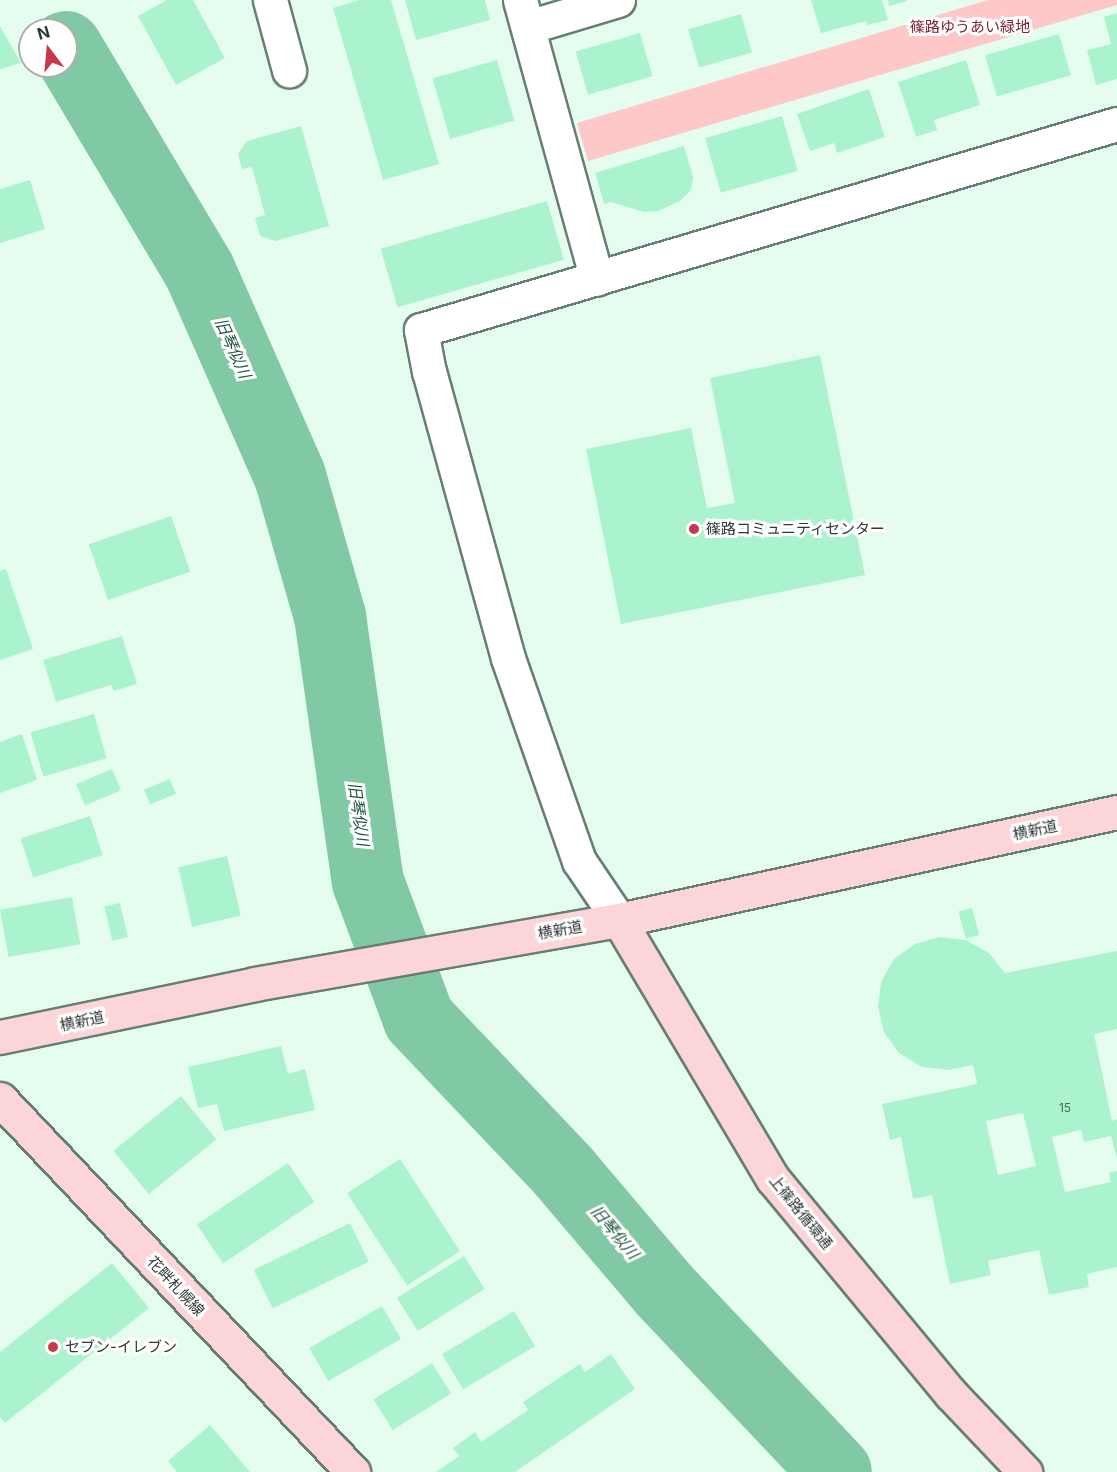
<!DOCTYPE html>
<html>
<head>
<meta charset="utf-8">
<style>
  body { margin:0 }
  #map { position:relative; width:1117px; height:1472px; overflow:hidden; background:#e4fdef; font-family:Inter,"Noto Sans JP",sans-serif }
  div>[style] { position:absolute }
  .green>* { inset:0; background:#fec7c8 }
  .river>* { height:72px; margin:-36px; padding:0 36px; transform-origin:36px; border-radius:36px; background:#81c8a4 }
  .building>* { inset:0; background:#abf3ce; transform-origin:0 0 }
  .roads { filter:drop-shadow(2px 0 #687e72) drop-shadow(-2px 0 #687e72) drop-shadow(0 2px #687e72) drop-shadow(0 -2px #687e72) }
  .street>* { height:33px; margin:-16.5px; padding:0 16.5px; transform-origin:16.5px; border-radius:16.5px; background:#fff }
  .secondary>* { height:33px; margin:-16.5px; padding:0 16.5px; transform-origin:16.5px; border-radius:16.5px; background:#fcd5d8 }
  .dots>* { width:16px; height:16px; translate:-50% -50%; box-sizing:border-box; border:3px solid #fff; border-radius:50% }
  span { translate:-50% -50%; white-space:nowrap; text-align:center; line-height:1.15; -webkit-text-stroke:6px #fff; paint-order:stroke }
  .number-label { font-size:12px; color:#4e685a }
  .number-label span { -webkit-text-stroke-width:0 }
  .park-label { font-size:15px; color:#7b2630 }
  .poi-label { font-size:15px; color:#2f3934 }
  .left { translate:0 -50%; text-align:left }
  .street-label { font-size:15px; color:#2f3934 }
  .water-label { font-size:16px; color:#1f553d; font-style:italic }
  .north { position:absolute; left:18px; top:18px; width:60px; height:60px; box-sizing:border-box; background:#fff; border:2px solid #acb0ae; border-radius:50%; rotate:344deg; font-size:16px; font-weight:700; line-height:24px; text-align:center; color:#2f3934 }
  .north::after { content:''; display:block; margin:auto; width:21px; height:27px; background:#c8384d; clip-path:polygon(50% 0,100% 100%,50% 72%,0 100%) }
</style>
</head>
<body>
<div id="map">
  <div class="green">
    <i style="clip-path:polygon(988px 0,1117px 0,1117px 5px,588px 161px,577px 123px)"></i>
  </div>
  <div class="river">
    <i style="left:66px;top:47px;width:262px;rotate:59.2deg"></i>
    <i style="left:200px;top:272px;width:223px;rotate:66.2deg"></i>
    <i style="left:290px;top:476px;width:146px;rotate:74.1deg"></i>
    <i style="left:330px;top:616px;width:269px;rotate:81.9deg"></i>
    <i style="left:368px;top:882px;width:146px;rotate:69.6deg"></i>
    <i style="left:419px;top:1019px;width:211px;rotate:46.5deg"></i>
    <i style="left:564px;top:1172px;width:155px;rotate:49.7deg"></i>
    <i style="left:664px;top:1290px;width:250px;rotate:46.6deg"></i>
  </div>
  <div class="building">
    <i style="clip-path:polygon(167px 0,193px 0,225px 58px,176px 85px,138px 16px)"></i>
    <i style="clip-path:polygon(359px 0,391px 0,439px 164px,383px 180px,333px 8px)"></i>
    <i style="clip-path:polygon(405px 0,485px 0,490px 20px,416px 40px)"></i>
    <i style="clip-path:polygon(811px 0,882px 0,888px 20px,867px 25px,866px 21px,821px 33px)"></i>
    <i style="clip-path:polygon(888px 0,907px 0,907px 1px,889px 6px)"></i>
    <i style="clip-path:polygon(1117px 13px,1117px 79px,1096px 85px,1087px 50px,1111px 44px,1104px 17px)"></i>
    <i style="left:741px;top:14px;width:40px;height:55px;rotate:74deg"></i>
    <i style="clip-path:polygon(0 26px,21px 63px,0 69px)"></i>
    <i style="left:640px;top:33px;width:45px;height:67px;rotate:74deg"></i>
    <i style="left:1059px;top:34px;width:43px;height:77px;rotate:74deg"></i>
    <i style="left:497px;top:60px;width:63px;height:67px;rotate:74deg"></i>
    <i style="clip-path:polygon(966px 60px,980px 105px,934px 120px,937px 130px,916px 137px,898px 82px)"></i>
    <i style="clip-path:polygon(869px 89px,885px 137px,837px 153px,834px 143px,810px 151px,797px 114px)"></i>
    <i style="left:782px;top:116px;width:57px;height:80px;rotate:74deg"></i>
    <i style="clip-path:polygon(301px 126px,329px 226px,275px 241px,260px 236px,255px 218px,265px 215px,252px 167px,242px 169px,238px 154px,247px 141px)"></i>
    <i style="clip-path:polygon(684px 146px,693px 177px,691px 190px,680px 201px,658px 211px,644px 212px,611px 202px,604px 204px,595px 173px)"></i>
    <i style="clip-path:polygon(30px 180px,45px 229px,0 243px,0 189px)"></i>
    <i style="left:547px;top:201px;width:61px;height:173px;rotate:74deg"></i>
    <i style="clip-path:polygon(820px 355px,865px 575px,621px 624px,586px 449px,691px 428px,707px 508px,735px 503px,710px 378px)"></i>
    <i style="left:171px;top:516px;width:59px;height:87px;rotate:71deg"></i>
    <i style="clip-path:polygon(6px 569px,33px 649px,0 660px,0 571px)"></i>
    <i style="clip-path:polygon(122px 636px,137px 684px,114px 691px,111px 685px,56px 702px,43px 660px)"></i>
    <i style="left:94px;top:714px;width:46px;height:66px;rotate:74deg"></i>
    <i style="clip-path:polygon(22px 734px,37px 780px,0 793px,0 742px)"></i>
    <i style="left:112px;top:769px;width:23px;height:39px;rotate:67deg"></i>
    <i style="left:170px;top:779px;width:16px;height:28px;rotate:68deg"></i>
    <i style="left:90px;top:816px;width:41px;height:73px;rotate:72deg"></i>
    <i style="left:227px;top:856px;width:61px;height:50px;rotate:77deg"></i>
    <i style="left:72px;top:897px;width:48px;height:73px;rotate:80deg"></i>
    <i style="left:120px;top:903px;width:35px;height:16px;rotate:77deg"></i>
    <i style="left:972px;top:908px;width:28px;height:14px;rotate:75deg"></i>
    <i style="clip-path:polygon(evenodd,940px 937px,966px 940px,989px 953px,1005px 973px,1117px 951px,1117px 1029px,1094px 1034px,1112px 1121px,1117px 1119px,1117px 1158px,1111px 1136px,1084px 1142px,1081px 1130px,1052px 1137px,1065px 1192px,1111px 1182px,1109px 1173px,1117px 1171px,1117px 1267px,1087px 1274px,1089px 1287px,1049px 1295px,1039px 1250px,988px 1261px,991px 1275px,950px 1284px,932px 1195px,913px 1199px,901px 1137px,890px 1140px,882px 1104px,977px 1084px,973px 1065px,948px 1070px,922px 1067px,899px 1053px,884px 1032px,878px 1007px,881px 982px,894px 959px,915px 944px,940px 937px,1023px 1113px,1036px 1166px,998px 1175px,986px 1121px,1023px 1113px)"></i>
    <i style="clip-path:polygon(281px 1046px,288px 1074px,305px 1069px,315px 1110px,224px 1131px,217px 1104px,198px 1108px,188px 1067px)"></i>
    <i style="left:181px;top:1096px;width:56px;height:87px;rotate:51deg"></i>
    <i style="left:400px;top:1159px;width:110px;height:63px;rotate:57deg"></i>
    <i style="left:288px;top:1163px;width:47px;height:110px;rotate:56deg"></i>
    <i style="left:350px;top:1223px;width:43px;height:107px;rotate:64deg"></i>
    <i style="left:464px;top:1256px;width:39px;height:79px;rotate:58deg"></i>
    <i style="clip-path:polygon(112px 1263px,149px 1308px,5px 1423px,0 1417px,0 1352px)"></i>
    <i style="left:382px;top:1306px;width:38px;height:84px;rotate:60deg"></i>
    <i style="left:514px;top:1311px;width:41px;height:84px;rotate:59deg"></i>
    <i style="clip-path:polygon(611px 1354px,635px 1389px,515px 1472px,436px 1472px,459px 1456px,453px 1448px,475px 1432px,481px 1442px,528px 1410px,523px 1402px,580px 1364px,585px 1372px)"></i>
    <i style="left:432px;top:1363px;width:36px;height:69px;rotate:58deg"></i>
    <i style="clip-path:polygon(210px 1425px,250px 1472px,177px 1472px,168px 1461px)"></i>
  </div>
  <div class="roads">
    <div class="street">
      <i style="left:270px;top:0;width:73px;rotate:74.8deg"></i>
      <i style="left:520px;top:0;width:289px;rotate:74.6deg"></i>
      <i style="left:528px;top:27px;width:94px;rotate:-16.7deg"></i>
      <i style="left:619px;top:920px;width:71px;rotate:-124.1deg"></i>
      <i style="left:579px;top:861px;width:215px;rotate:-109.3deg"></i>
      <i style="left:508px;top:658px;width:297px;rotate:-105.4deg"></i>
      <i style="left:429px;top:372px;width:43px;rotate:-100.8deg"></i>
      <i style="left:421px;top:330px;width:726px;rotate:-16.49deg"></i>
    </div>
    <div class="secondary">
      <i style="left:619px;top:920px;width:301px;rotate:59.3deg"></i>
      <i style="left:773px;top:1179px;width:279px;rotate:50.4deg"></i>
      <i style="left:951px;top:1394px;width:108px;rotate:46.5deg"></i>
      <i style="left:0;top:1037px;width:260px;rotate:-11.7deg"></i>
      <i style="left:255px;top:984px;width:370px;rotate:-10deg"></i>
      <i style="left:619px;top:920px;width:510px;rotate:-12.24deg"></i>
      <i style="left:0;top:1099px;width:514px;rotate:46.58deg"></i>
    </div>
  </div>
  <div class="dots">
    <i style="left:694px;top:529px;background:#c8384d"></i>
    <i style="left:53px;top:1347px;background:#c8384d"></i>
  </div>
  <div class="number-label">
    <span style="left:1065px;top:1108px">15</span>
  </div>
  <div class="park-label">
    <span style="left:970px;top:27px">篠路ゆうあい緑地</span>
  </div>
  <div class="poi-label">
    <span class="left" style="left:706px;top:529px">篠路コミュニティセンター</span>
    <span class="left" style="left:65px;top:1347px">セブン-イレブン</span>
  </div>
  <div class="street-label">
    <span style="left:1035px;top:830px;rotate:-12deg">横新道</span>
    <span style="left:560px;top:930px;rotate:-10deg">横新道</span>
    <span style="left:82px;top:1021px;rotate:-12deg">横新道</span>
    <span style="left:801px;top:1212px;rotate:51deg">上篠路循環通</span>
    <span style="left:176px;top:1286px;rotate:47deg">花畔札幌線</span>
  </div>
  <div class="water-label">
    <span style="left:233px;top:348px;rotate:66deg">旧琴似川</span>
    <span style="left:359px;top:814px;rotate:82deg">旧琴似川</span>
    <span style="left:615px;top:1232px;rotate:50deg">旧琴似川</span>
  </div>
  <div class="north">N</div>
</div>
</body>
</html>
